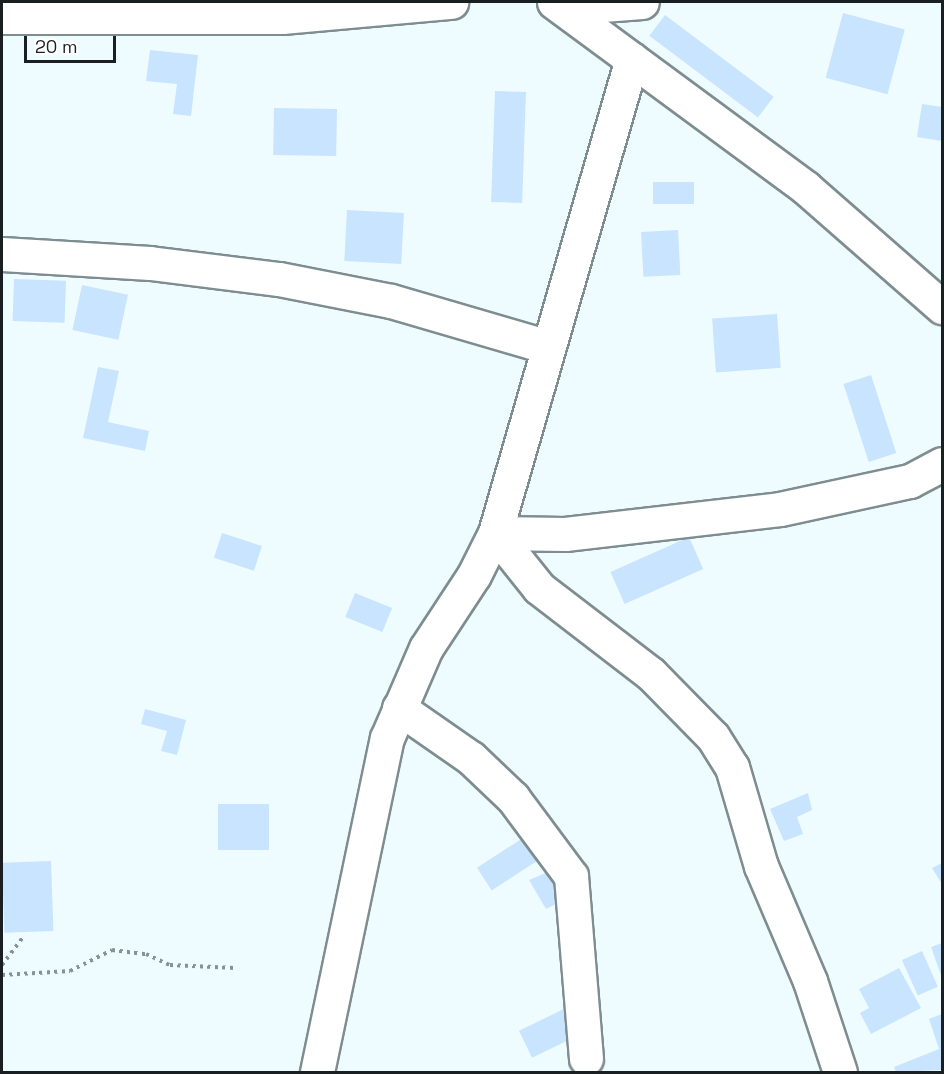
<!DOCTYPE html>
<html>
<head>
<meta charset="utf-8">
<style>
  body { margin:0 }
  #map { position:relative; width:944px; height:1074px; overflow:hidden; background:#effcff; font-family:"Space Grotesk",sans-serif }
  div>[style] { position:absolute }
  .building>* { inset:0; background:#c8e4fe; transform-origin:0 0 }
  .path>* { height:4px; margin-top:-2px; transform-origin:0; background:repeating-linear-gradient(90deg,#889294 0 3px,transparent 0 7.5px) }
  .roads { filter:drop-shadow(2px 0 #7e8d90) drop-shadow(-2px 0 #7e8d90) drop-shadow(0 2px #7e8d90) drop-shadow(0 -2px #7e8d90) }
  .minor>* { height:33px; margin:-16.5px; padding:0 16.5px; transform-origin:16.5px; border-radius:16.5px; background:#fff }
  span { translate:-50% -50%; white-space:nowrap; text-align:center; line-height:1.15; -webkit-text-stroke:4.5px #fff; paint-order:stroke }
  .frame { position:absolute; inset:0; border:3px solid #1a2021; pointer-events:none }
  .scale { position:absolute; left:24px; top:36px; width:92px; height:27px; box-sizing:border-box; border:3px solid #1a2021; border-top:0; padding-left:8px; font-size:18px; line-height:21px; white-space:nowrap; color:#1a2021; -webkit-text-stroke:4px #fff; paint-order:stroke }
</style>
</head>
<body>
<div id="map">
  <div class="building">
    <i style="left:843px;top:13px;width:64px;height:67px;rotate:15deg"></i>
    <i style="left:665px;top:15px;width:136px;height:26px;rotate:37deg"></i>
    <i style="clip-path:polygon(150px 50px,198px 55px,191px 116px,173px 114px,177px 84px,146px 81px)"></i>
    <i style="left:495px;top:91px;width:31px;height:111px;rotate:2deg"></i>
    <i style="clip-path:polygon(922px 104px,942px 107px,942px 141px,917px 137px)"></i>
    <i style="left:274px;top:108px;width:63px;height:47px;rotate:1deg"></i>
    <i style="left:694px;top:182px;width:22px;height:41px;rotate:90deg"></i>
    <i style="left:347px;top:210px;width:57px;height:51px;rotate:3deg"></i>
    <i style="left:678px;top:230px;width:45px;height:37px;rotate:87deg"></i>
    <i style="left:14px;top:279px;width:52px;height:42px;rotate:2deg"></i>
    <i style="left:82px;top:285px;width:47px;height:46px;rotate:12deg"></i>
    <i style="left:777px;top:314px;width:54px;height:65px;rotate:86deg"></i>
    <i style="clip-path:polygon(98px 367px,119px 371px,108px 422px,149px 431px,145px 451px,83px 438px)"></i>
    <i style="left:871px;top:375px;width:82px;height:29px;rotate:72deg"></i>
    <i style="left:222px;top:533px;width:42px;height:26px;rotate:18deg"></i>
    <i style="left:689px;top:537px;width:35px;height:86px;rotate:66deg"></i>
    <i style="left:355px;top:593px;width:40px;height:26px;rotate:22deg"></i>
    <i style="clip-path:polygon(145px 709px,186px 720px,177px 755px,161px 751px,167px 731px,141px 724px)"></i>
    <i style="clip-path:polygon(808px 793px,812px 810px,797px 817px,803px 834px,784px 841px,770px 809px)"></i>
    <i style="left:218px;top:804px;width:51px;height:46px"></i>
    <i style="left:529px;top:834px;width:27px;height:62px;rotate:57deg"></i>
    <i style="left:51px;top:861px;width:70px;height:49px;rotate:88deg"></i>
    <i style="clip-path:polygon(942px 863px,942px 884px,932px 868px)"></i>
    <i style="clip-path:polygon(553px 870px,570px 897px,546px 909px,529px 880px)"></i>
    <i style="clip-path:polygon(942px 943px,942px 978px,931px 947px)"></i>
    <i style="left:922px;top:951px;width:39px;height:22px;rotate:66deg"></i>
    <i style="clip-path:polygon(899px 968px,921px 1008px,871px 1034px,860px 1013px,869px 1008px,859px 989px)"></i>
    <i style="left:572px;top:1005px;width:30px;height:59px;rotate:64deg"></i>
    <i style="clip-path:polygon(942px 1014px,942px 1070px,896px 1072px,894px 1067px,939px 1049px,929px 1019px)"></i>
  </div>
  <div class="path">
    <i style="left:2px;top:965px;width:34px;rotate:-53deg"></i>
    <i style="left:2px;top:975px;width:68px;rotate:-3.4deg"></i>
    <i style="left:70px;top:971px;width:47px;rotate:-26.6deg"></i>
    <i style="left:112px;top:950px;width:34px;rotate:7deg"></i>
    <i style="left:146px;top:954px;width:26px;rotate:25deg"></i>
    <i style="left:170px;top:965px;width:65px;rotate:2.6deg"></i>
  </div>
  <div class="roads">
    <div class="minor">
      <i style="left:554px;top:2px;width:313px;rotate:36.4deg"></i>
      <i style="left:806px;top:188px;width:181px;rotate:41.2deg"></i>
      <i style="left:563px;top:8px;width:79px;rotate:-4.3deg"></i>
      <i style="left:2px;top:17px;width:280px"></i>
      <i style="left:282px;top:17px;width:170px;rotate:-5.1deg"></i>
      <i style="left:2px;top:254px;width:148px;rotate:3.5deg"></i>
      <i style="left:150px;top:263px;width:130px;rotate:7.1deg"></i>
      <i style="left:279px;top:279px;width:114px;rotate:11.1deg"></i>
      <i style="left:391px;top:301px;width:164px;rotate:16.3deg"></i>
      <i style="left:495px;top:533px;width:70px;rotate:51.3deg"></i>
      <i style="left:539px;top:588px;width:141px;rotate:37.5deg"></i>
      <i style="left:651px;top:674px;width:88px;rotate:45.5deg"></i>
      <i style="left:713px;top:737px;width:36px;rotate:58deg"></i>
      <i style="left:732px;top:767px;width:103px;rotate:73.7deg"></i>
      <i style="left:761px;top:866px;width:125px;rotate:66.9deg"></i>
      <i style="left:810px;top:981px;width:96px;rotate:71.8deg"></i>
      <i style="left:495px;top:533px;width:70px;rotate:0.8deg"></i>
      <i style="left:565px;top:534px;width:216px;rotate:-6.6deg"></i>
      <i style="left:780px;top:509px;width:133px;rotate:-12.2deg"></i>
      <i style="left:910px;top:481px;width:36px;rotate:-28deg"></i>
      <i style="left:399px;top:708px;width:88px;rotate:34.8deg"></i>
      <i style="left:471px;top:758px;width:58px;rotate:43.6deg"></i>
      <i style="left:513px;top:798px;width:97px;rotate:53.4deg"></i>
      <i style="left:571px;top:876px;width:183px;rotate:85.3deg"></i>
      <i style="left:317px;top:1072px;width:341px;rotate:-78.2deg"></i>
      <i style="left:387px;top:738px;width:98px;rotate:-66.6deg"></i>
      <i style="left:426px;top:648px;width:87px;rotate:-56.7deg"></i>
      <i style="left:474px;top:575px;width:47px;rotate:-63.4deg"></i>
      <i style="left:495px;top:533px;width:493px;rotate:-73.9deg"></i>
    </div>
  </div>
  <div class="frame"></div>
  <div class="scale">20 m</div>
</div>
</body>
</html>
